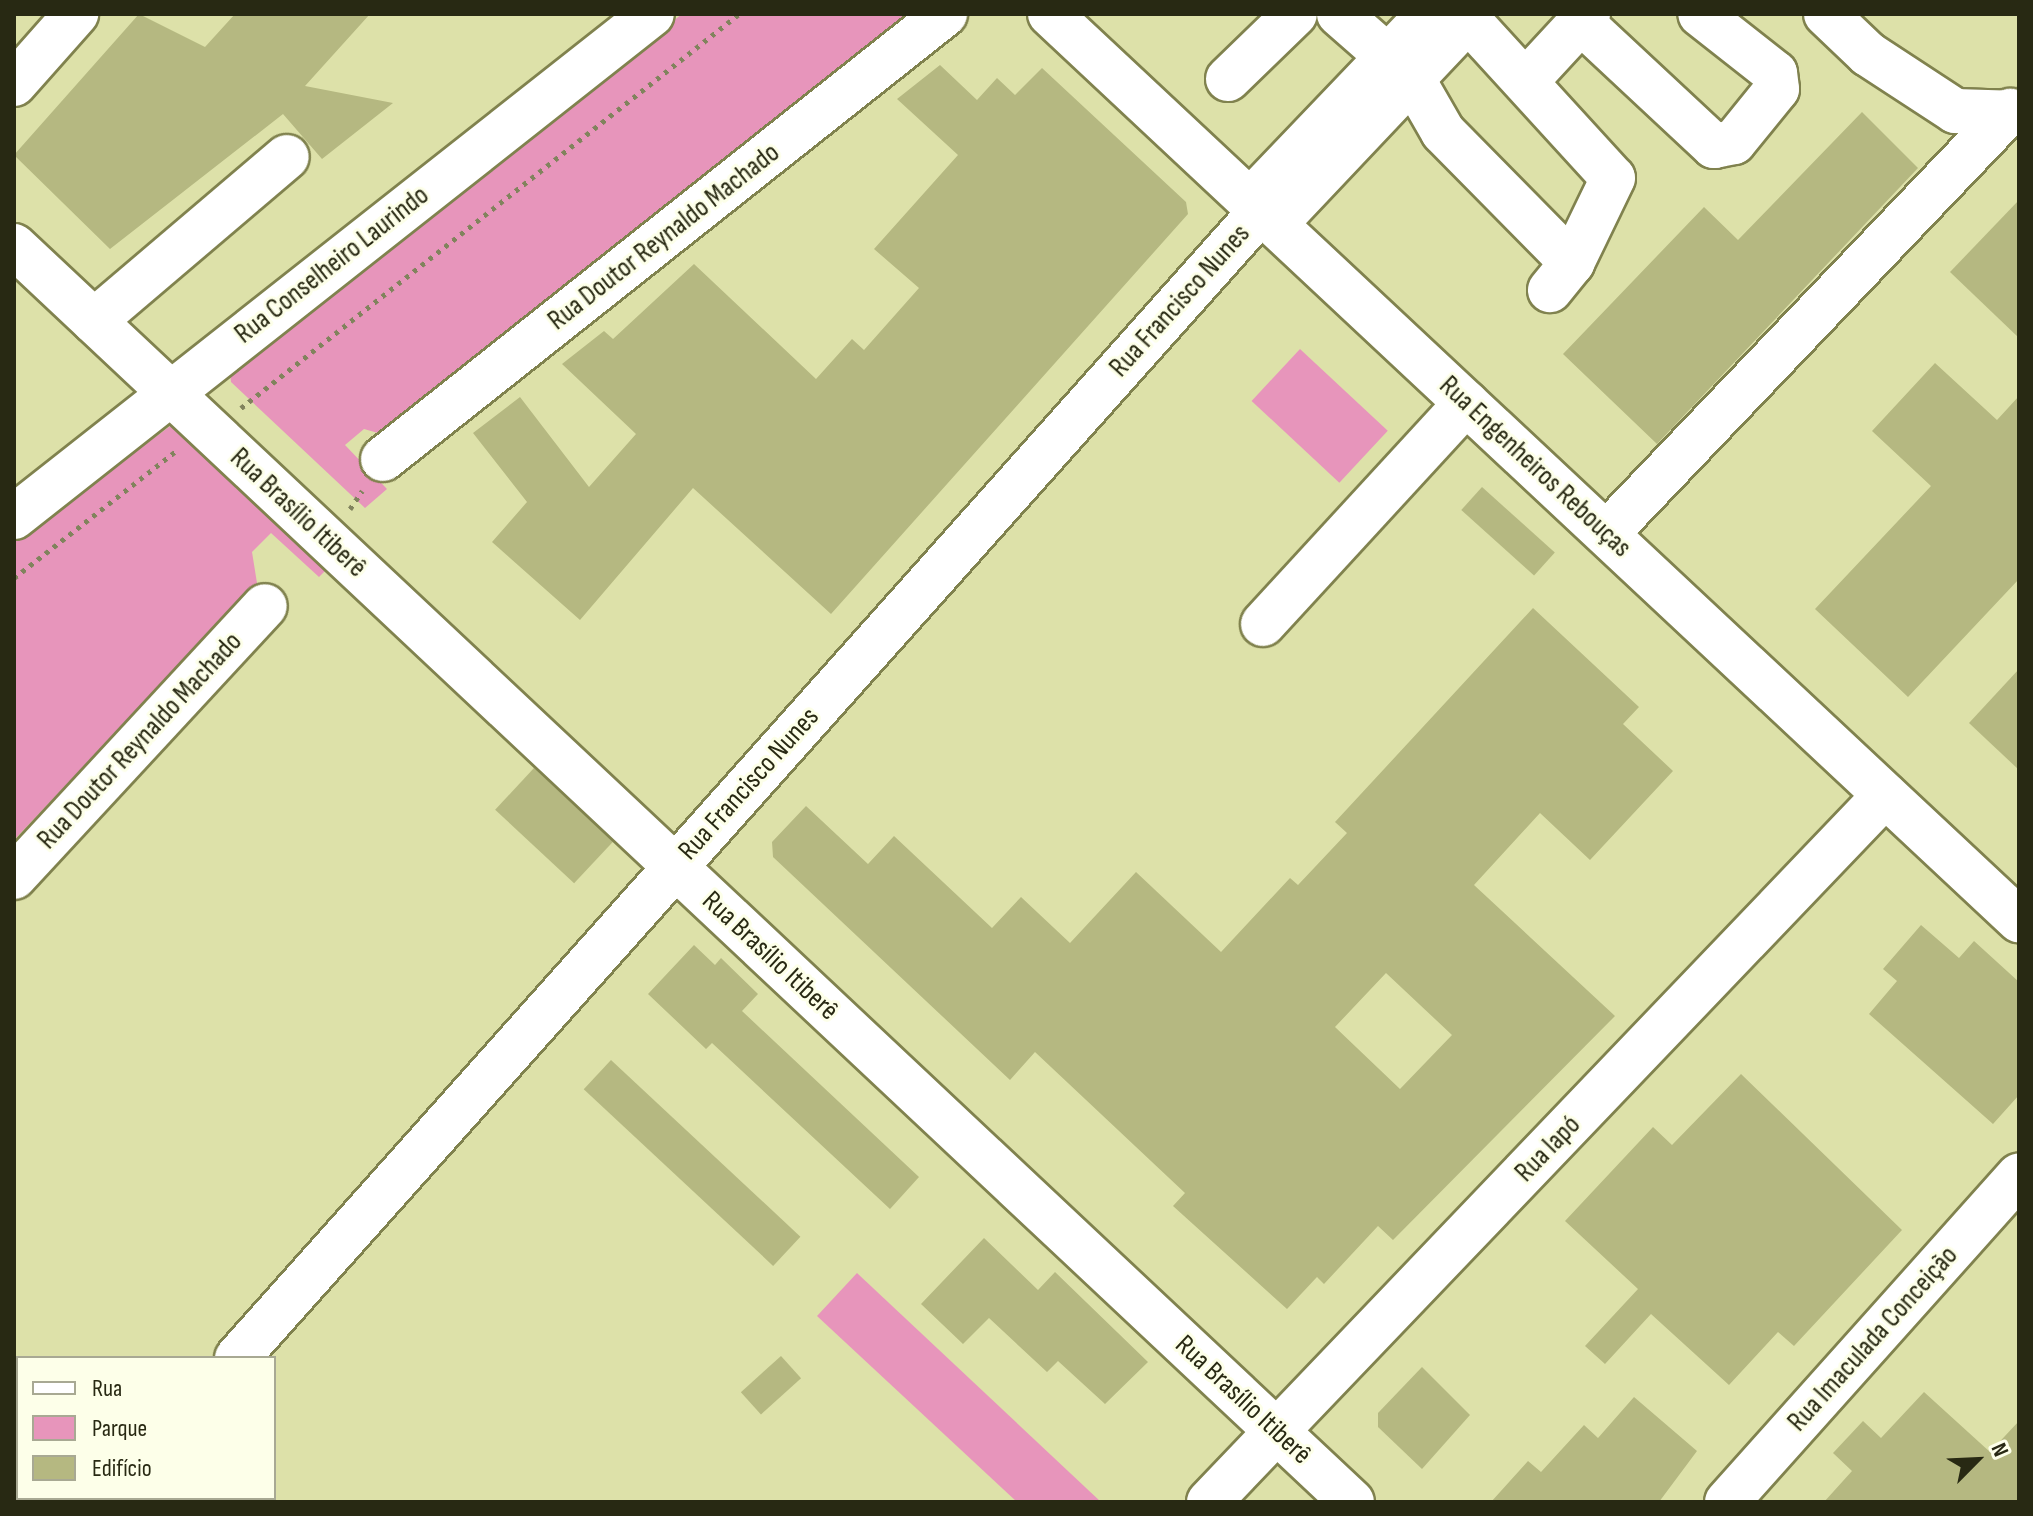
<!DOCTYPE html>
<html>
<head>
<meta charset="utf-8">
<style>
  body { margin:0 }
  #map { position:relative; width:2033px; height:1516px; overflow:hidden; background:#dde1a9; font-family:"Sofia Sans Condensed",sans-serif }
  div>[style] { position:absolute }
  .green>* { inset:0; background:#e795bb; transform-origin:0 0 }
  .building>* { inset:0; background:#b5b881; transform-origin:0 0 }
  .path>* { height:5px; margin-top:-2.5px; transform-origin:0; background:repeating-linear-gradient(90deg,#81835d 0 4px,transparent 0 10px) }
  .roads { filter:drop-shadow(2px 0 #80824e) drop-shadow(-2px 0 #80824e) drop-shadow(0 2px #80824e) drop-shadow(0 -2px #80824e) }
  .minor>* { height:44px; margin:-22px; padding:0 22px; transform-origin:22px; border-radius:22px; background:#fff }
  .major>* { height:44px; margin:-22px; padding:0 22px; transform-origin:22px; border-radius:22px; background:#fff }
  span { translate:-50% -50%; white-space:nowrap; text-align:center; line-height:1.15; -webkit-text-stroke:6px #fdffe9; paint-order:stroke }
  .street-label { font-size:28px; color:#282913 }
  .frame { position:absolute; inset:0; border:16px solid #282913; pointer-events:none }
  .legend { position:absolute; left:16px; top:1356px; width:260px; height:144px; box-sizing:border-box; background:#fdffe9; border:2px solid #a8a993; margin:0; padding:10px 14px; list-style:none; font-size:24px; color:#282913 }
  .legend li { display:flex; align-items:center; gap:16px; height:40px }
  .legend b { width:40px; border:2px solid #a8a993 }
  .north { position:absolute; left:1937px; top:1420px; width:80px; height:80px; -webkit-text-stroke:6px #fdffe9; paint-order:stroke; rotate:66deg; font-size:22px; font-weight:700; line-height:32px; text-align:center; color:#282913 }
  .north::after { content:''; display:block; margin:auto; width:28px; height:36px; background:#282913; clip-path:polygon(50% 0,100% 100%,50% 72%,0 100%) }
</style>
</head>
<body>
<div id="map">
  <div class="green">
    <i style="clip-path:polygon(682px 14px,910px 14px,385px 435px,364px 429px,345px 445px,387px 489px,365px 508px,231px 382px,230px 372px)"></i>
    <i style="left:1300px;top:349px;width:120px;height:71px;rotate:43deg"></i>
    <i style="clip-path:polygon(173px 424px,337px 559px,319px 577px,271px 533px,252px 552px,257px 583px,14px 840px,14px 541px)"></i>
    <i style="clip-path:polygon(857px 1273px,1101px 1502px,1017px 1502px,817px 1316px)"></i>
  </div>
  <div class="building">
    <i style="clip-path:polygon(139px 14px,205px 47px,235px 14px,370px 14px,305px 86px,393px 103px,322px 159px,283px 114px,110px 249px,14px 155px)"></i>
    <i style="clip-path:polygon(940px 65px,977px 100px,997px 78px,1015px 95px,1042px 68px,1186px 202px,1188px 214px,831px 614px,693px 488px,580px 620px,492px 542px,527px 502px,473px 433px,520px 397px,589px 487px,636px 434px,562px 364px,604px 331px,613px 339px,694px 264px,816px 379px,852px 339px,864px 350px,919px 288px,874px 249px,958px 155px,897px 99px)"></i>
    <i style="clip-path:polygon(1862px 112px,1918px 168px,1657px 444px,1563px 354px,1704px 207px,1738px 240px)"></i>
    <i style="clip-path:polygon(2019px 200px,2019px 338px,1950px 272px)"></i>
    <i style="clip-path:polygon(1935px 363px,1997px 420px,2019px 396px,2019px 579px,1908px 697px,1815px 609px,1931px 486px,1872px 431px)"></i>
    <i style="left:1482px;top:487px;width:98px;height:31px;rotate:42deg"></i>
    <i style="clip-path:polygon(evenodd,1533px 608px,1639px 707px,1623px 724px,1673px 771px,1590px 860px,1540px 813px,1474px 885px,1615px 1016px,1393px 1240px,1378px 1226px,1324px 1284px,1317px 1277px,1287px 1309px,1173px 1206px,1185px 1193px,1035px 1052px,1010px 1080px,773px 857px,772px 842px,806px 806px,868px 864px,894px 836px,992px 928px,1021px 897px,1070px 943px,1136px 872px,1221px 952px,1290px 878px,1298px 885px,1347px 833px,1335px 822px,1533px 608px,1386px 973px,1452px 1035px,1400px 1089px,1335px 1027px,1386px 973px)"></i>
    <i style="clip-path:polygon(2019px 669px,2019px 770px,1969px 723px)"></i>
    <i style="left:534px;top:768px;width:108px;height:57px;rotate:43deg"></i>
    <i style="clip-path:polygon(1921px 925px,1959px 958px,1974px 941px,2019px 982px,2019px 1095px,1993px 1124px,1869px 1014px,1897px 981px,1883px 969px)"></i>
    <i style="clip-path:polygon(694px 945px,715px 965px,721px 958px,758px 994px,742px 1011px,919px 1177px,890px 1209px,712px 1043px,706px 1049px,648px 994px)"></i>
    <i style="left:611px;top:1060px;width:259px;height:40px;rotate:43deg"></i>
    <i style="clip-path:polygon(1741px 1074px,1902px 1230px,1794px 1346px,1778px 1332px,1729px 1385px,1651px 1314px,1605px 1364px,1585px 1346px,1638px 1289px,1565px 1221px,1653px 1127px,1672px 1145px)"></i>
    <i style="clip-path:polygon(984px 1238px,1038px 1290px,1055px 1272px,1148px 1362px,1105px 1404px,1058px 1361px,1047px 1372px,989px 1318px,963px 1344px,921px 1304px)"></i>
    <i style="left:781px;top:1356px;width:30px;height:54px;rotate:48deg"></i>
    <i style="clip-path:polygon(1422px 1367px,1470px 1415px,1422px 1469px,1378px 1427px,1378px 1413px)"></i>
    <i style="clip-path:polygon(1924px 1392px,1990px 1452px,2019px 1421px,2019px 1502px,1824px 1502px,1852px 1471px,1833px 1453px,1863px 1421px,1881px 1438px)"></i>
    <i style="clip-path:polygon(1634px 1397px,1697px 1451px,1659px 1502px,1491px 1502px,1528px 1461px,1541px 1472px,1584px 1425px,1598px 1438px)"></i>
  </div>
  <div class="path">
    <i style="left:241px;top:408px;width:635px;rotate:-38.35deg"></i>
    <i style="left:350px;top:509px;width:22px;rotate:-56deg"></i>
    <i style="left:14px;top:578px;width:206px;rotate:-38.1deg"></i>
  </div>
  <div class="roads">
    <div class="minor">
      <i style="left:1339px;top:14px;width:97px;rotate:41.2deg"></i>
      <i style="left:1412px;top:78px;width:62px;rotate:60.1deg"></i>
      <i style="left:1443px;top:132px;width:184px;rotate:45.4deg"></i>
      <i style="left:1463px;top:14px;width:222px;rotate:47.6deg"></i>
      <i style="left:1613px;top:178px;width:94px;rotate:115.8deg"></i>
      <i style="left:1572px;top:263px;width:35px;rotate:129deg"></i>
      <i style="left:1826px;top:14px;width:58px;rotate:43.6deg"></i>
      <i style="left:1868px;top:54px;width:104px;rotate:33.2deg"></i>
      <i style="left:1955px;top:111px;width:64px;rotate:1.8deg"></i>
      <i style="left:1581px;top:22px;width:182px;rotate:43deg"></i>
      <i style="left:1714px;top:146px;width:20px;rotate:-11deg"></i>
      <i style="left:1734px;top:142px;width:68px;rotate:-50.9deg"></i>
      <i style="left:1777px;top:89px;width:16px;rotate:-97deg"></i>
      <i style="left:1775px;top:73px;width:95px;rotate:-141.8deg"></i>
      <i style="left:1228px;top:79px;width:93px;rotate:-44.1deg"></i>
      <i style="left:1527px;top:80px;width:90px;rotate:-47.3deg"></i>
      <i style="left:1250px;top:201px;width:259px;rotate:-46.3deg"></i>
      <i style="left:1275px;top:224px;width:281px;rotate:-46.6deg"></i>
      <i style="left:94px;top:321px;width:253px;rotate:-40.4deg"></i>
      <i style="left:383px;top:459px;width:717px;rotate:-38.37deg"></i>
      <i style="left:1607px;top:533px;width:584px;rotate:-46.32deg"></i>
      <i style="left:1263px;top:624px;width:300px;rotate:-47.4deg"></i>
      <i style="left:14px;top:877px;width:369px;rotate:-47.2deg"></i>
      <i style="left:14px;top:1402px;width:6px;rotate:45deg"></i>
      <i style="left:1209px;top:1502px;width:978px;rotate:-46.28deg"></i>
      <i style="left:1727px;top:1502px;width:438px;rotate:-48.2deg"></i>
    </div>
    <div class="major">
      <i style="left:1050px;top:14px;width:1327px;rotate:43.08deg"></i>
      <i style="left:14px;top:84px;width:94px;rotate:-48.5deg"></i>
      <i style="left:14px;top:246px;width:1835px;rotate:43.19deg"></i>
      <i style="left:14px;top:517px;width:812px;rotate:-38.25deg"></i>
      <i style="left:237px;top:1358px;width:1538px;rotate:-48.24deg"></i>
      <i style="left:108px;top:1502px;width:6px;rotate:-45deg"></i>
    </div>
  </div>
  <div class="street-label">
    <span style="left:664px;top:237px;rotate:-38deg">Rua Doutor Reynaldo Machado</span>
    <span style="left:332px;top:265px;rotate:-38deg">Rua Conselheiro Laurindo</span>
    <span style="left:1180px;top:301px;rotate:-48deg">Rua Francisco Nunes</span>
    <span style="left:1535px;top:467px;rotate:43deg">Rua Engenheiros Rebouças</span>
    <span style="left:298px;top:513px;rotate:43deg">Rua Brasílio Itiberê</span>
    <span style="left:140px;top:741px;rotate:-47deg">Rua Doutor Reynaldo Machado</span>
    <span style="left:749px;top:784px;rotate:-48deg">Rua Francisco Nunes</span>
    <span style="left:770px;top:956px;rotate:43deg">Rua Brasílio Itiberê</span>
    <span style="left:1548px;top:1149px;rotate:-46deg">Rua Iapó</span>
    <span style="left:1873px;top:1339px;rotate:-48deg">Rua Imaculada Conceição</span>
    <span style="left:1243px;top:1400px;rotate:43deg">Rua Brasílio Itiberê</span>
  </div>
  <div class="frame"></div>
  <ul class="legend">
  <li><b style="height:10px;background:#fff"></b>Rua</li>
  <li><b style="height:22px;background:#e795bb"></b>Parque</li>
  <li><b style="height:22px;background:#b5b881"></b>Edifício</li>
  </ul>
  <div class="north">N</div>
</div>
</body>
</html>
